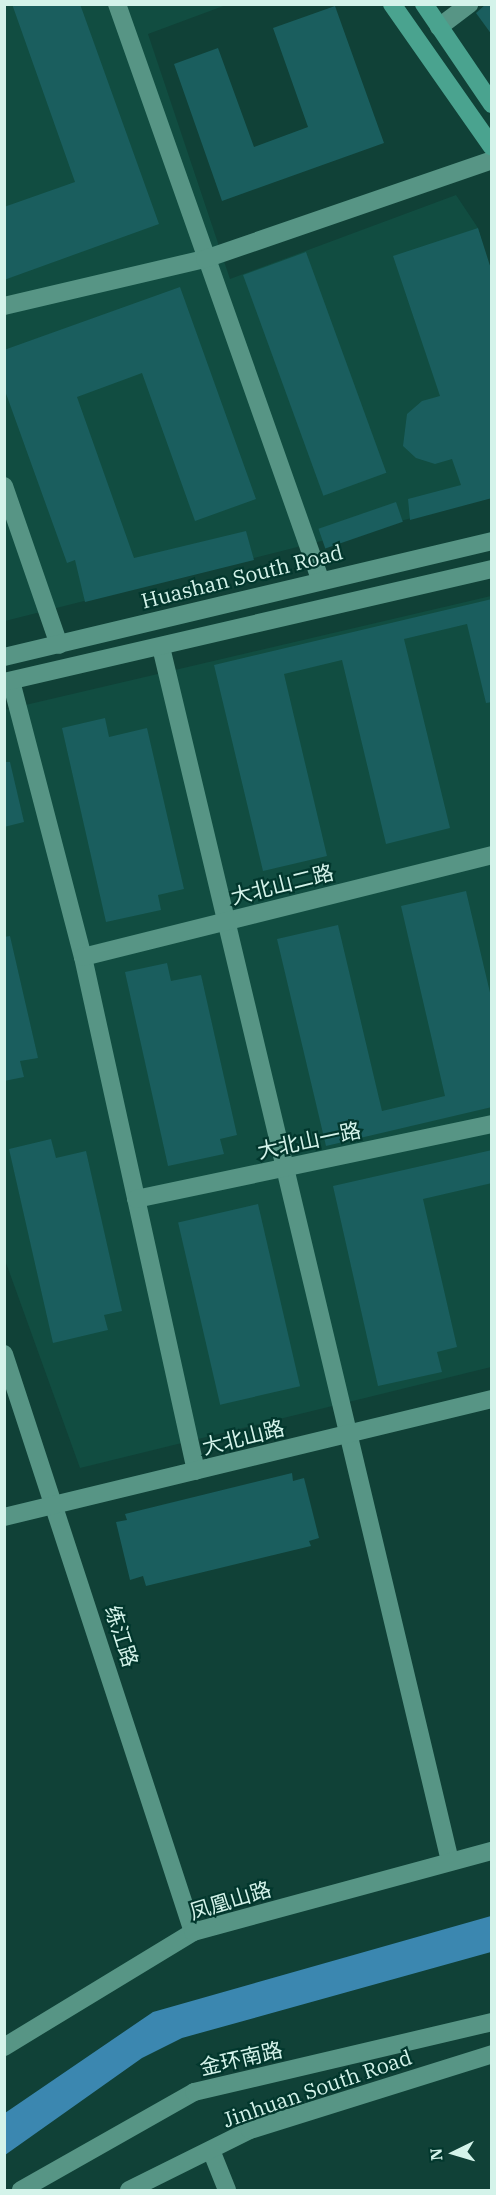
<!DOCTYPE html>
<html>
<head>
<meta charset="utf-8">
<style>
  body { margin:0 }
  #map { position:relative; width:496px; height:2195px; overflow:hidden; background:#104137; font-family:"IBM Plex Serif","Noto Sans SC",serif }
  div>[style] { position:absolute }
  .built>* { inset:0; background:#114d41 }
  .water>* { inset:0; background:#3b87b0 }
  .building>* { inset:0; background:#1a5e5e; transform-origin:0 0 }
  .minor>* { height:18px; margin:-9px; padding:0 9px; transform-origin:9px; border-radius:9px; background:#579585 }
  .major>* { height:18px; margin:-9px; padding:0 9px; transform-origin:9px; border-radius:9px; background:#4aa38f }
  span { translate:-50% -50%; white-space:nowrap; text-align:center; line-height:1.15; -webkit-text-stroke:4.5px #02372d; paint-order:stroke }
  .street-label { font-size:21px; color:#d4f3ea }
  .frame { position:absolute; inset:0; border:6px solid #d4f3ea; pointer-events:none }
  .north { position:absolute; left:424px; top:2123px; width:60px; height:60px; -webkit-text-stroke:4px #02372d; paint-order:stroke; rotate:265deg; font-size:16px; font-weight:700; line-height:24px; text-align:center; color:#d4f3ea }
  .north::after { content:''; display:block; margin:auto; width:21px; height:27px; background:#d4f3ea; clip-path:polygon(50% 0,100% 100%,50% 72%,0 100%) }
</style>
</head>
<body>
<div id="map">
  <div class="built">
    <i style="clip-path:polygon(4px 5px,226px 5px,148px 34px,230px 279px,456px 195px,478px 228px,491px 272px,491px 498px,5px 621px)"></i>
    <i style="clip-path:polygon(491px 596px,491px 1367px,80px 1468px,5px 1260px,4px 710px)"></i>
  </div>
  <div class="water">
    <i style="clip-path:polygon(491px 1916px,491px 1952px,182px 2038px,142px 2058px,5px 2155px,5px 2113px,153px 2012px)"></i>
  </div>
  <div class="building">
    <i style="clip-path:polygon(12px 4px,80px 4px,159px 224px,4px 280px,4px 207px,75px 182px)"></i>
    <i style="clip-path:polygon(486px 4px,492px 4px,492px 35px,476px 13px)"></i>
    <i style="clip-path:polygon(335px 6px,384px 143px,222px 201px,174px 64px,218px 48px,254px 147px,308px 127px,273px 28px)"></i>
    <i style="clip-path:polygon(478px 228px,492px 272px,492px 498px,410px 520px,408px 499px,461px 485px,452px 459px,435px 464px,416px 458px,403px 446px,407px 414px,422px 401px,440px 396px,393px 256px)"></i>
    <i style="left:306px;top:252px;width:235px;height:67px;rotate:70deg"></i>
    <i style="clip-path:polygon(180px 287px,256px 499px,195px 521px,142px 373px,77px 397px,134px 558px,246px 531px,254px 560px,85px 602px,75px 560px,67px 563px,4px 388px,4px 350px)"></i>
    <i style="left:396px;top:502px;width:21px;height:82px;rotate:71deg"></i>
    <i style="clip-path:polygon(492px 599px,492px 702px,486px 703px,467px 624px,404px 639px,450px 828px,386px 844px,342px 660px,284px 674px,327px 856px,263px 871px,214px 665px)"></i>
    <i style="clip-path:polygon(105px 718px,109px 737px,147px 728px,184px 889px,158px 895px,161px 910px,106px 922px,62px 728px)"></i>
    <i style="clip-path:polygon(4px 762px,10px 762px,24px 822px,4px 827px)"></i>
    <i style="clip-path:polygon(466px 891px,492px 1001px,492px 1107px,326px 1146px,277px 939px,338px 925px,382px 1111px,445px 1096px,401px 906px)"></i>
    <i style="clip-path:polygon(10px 936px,38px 1058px,20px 1061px,24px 1077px,4px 1081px,4px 937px)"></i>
    <i style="clip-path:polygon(167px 963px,171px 981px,201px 975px,237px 1135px,220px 1139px,224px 1154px,168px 1166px,125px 972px)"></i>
    <i style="clip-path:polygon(51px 1139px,56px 1158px,86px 1151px,122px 1311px,104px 1315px,108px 1330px,53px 1343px,9px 1149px)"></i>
    <i style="clip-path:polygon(492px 1150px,492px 1183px,423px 1199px,457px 1347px,437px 1352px,442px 1372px,378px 1386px,333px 1186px)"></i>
    <i style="left:258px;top:1204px;width:187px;height:82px;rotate:77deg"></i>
    <i style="clip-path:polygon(292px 1473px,293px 1481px,304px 1478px,319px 1538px,309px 1541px,311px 1546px,146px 1586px,143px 1576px,130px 1580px,116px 1522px,127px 1520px,125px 1514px)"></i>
  </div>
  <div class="minor">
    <i style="left:117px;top:4px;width:610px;rotate:70.55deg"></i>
    <i style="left:439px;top:27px;width:38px;rotate:-37deg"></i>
    <i style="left:4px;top:306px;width:206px;rotate:-13.2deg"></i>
    <i style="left:205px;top:259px;width:304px;rotate:-19deg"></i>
    <i style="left:4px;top:486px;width:168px;rotate:70.9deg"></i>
    <i style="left:161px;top:647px;width:1248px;rotate:76.61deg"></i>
    <i style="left:4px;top:657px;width:502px;rotate:-13.37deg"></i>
    <i style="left:11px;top:681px;width:285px;rotate:75.4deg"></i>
    <i style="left:83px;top:957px;width:526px;rotate:77.6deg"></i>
    <i style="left:4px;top:682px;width:501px;rotate:-13.04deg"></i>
    <i style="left:83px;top:957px;width:422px;rotate:-14deg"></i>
    <i style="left:136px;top:1199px;width:364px;rotate:-11.9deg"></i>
    <i style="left:4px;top:1354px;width:608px;rotate:71.89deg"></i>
    <i style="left:4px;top:1517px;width:502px;rotate:-13.59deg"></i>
    <i style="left:4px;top:2047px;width:221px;rotate:-31.3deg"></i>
    <i style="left:193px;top:1932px;width:310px;rotate:-15.2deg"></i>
    <i style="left:211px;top:2150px;width:43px;rotate:68.2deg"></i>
    <i style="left:21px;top:2190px;width:199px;rotate:-29.5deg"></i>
    <i style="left:194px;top:2092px;width:306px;rotate:-13.2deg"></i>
    <i style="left:129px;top:2190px;width:135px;rotate:-26.4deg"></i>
    <i style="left:250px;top:2130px;width:254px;rotate:-17.4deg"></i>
  </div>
  <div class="major">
    <i style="left:392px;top:4px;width:174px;rotate:55deg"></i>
    <i style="left:424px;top:4px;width:121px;rotate:55.8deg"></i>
  </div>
  <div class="street-label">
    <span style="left:242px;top:576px;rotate:-14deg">Huashan South Road</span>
    <span style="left:282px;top:884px;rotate:-14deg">大北山二路</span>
    <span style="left:309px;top:1140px;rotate:-12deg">大北山一路</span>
    <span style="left:243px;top:1437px;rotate:-14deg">大北山路</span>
    <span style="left:122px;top:1636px;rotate:72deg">练江路</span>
    <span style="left:230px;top:1900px;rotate:-17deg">凤凰山路</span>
    <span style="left:241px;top:2058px;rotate:-13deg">金环南路</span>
    <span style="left:317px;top:2088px;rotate:-19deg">Jinhuan South Road</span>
  </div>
  <div class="frame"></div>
  <div class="north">N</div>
</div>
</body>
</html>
